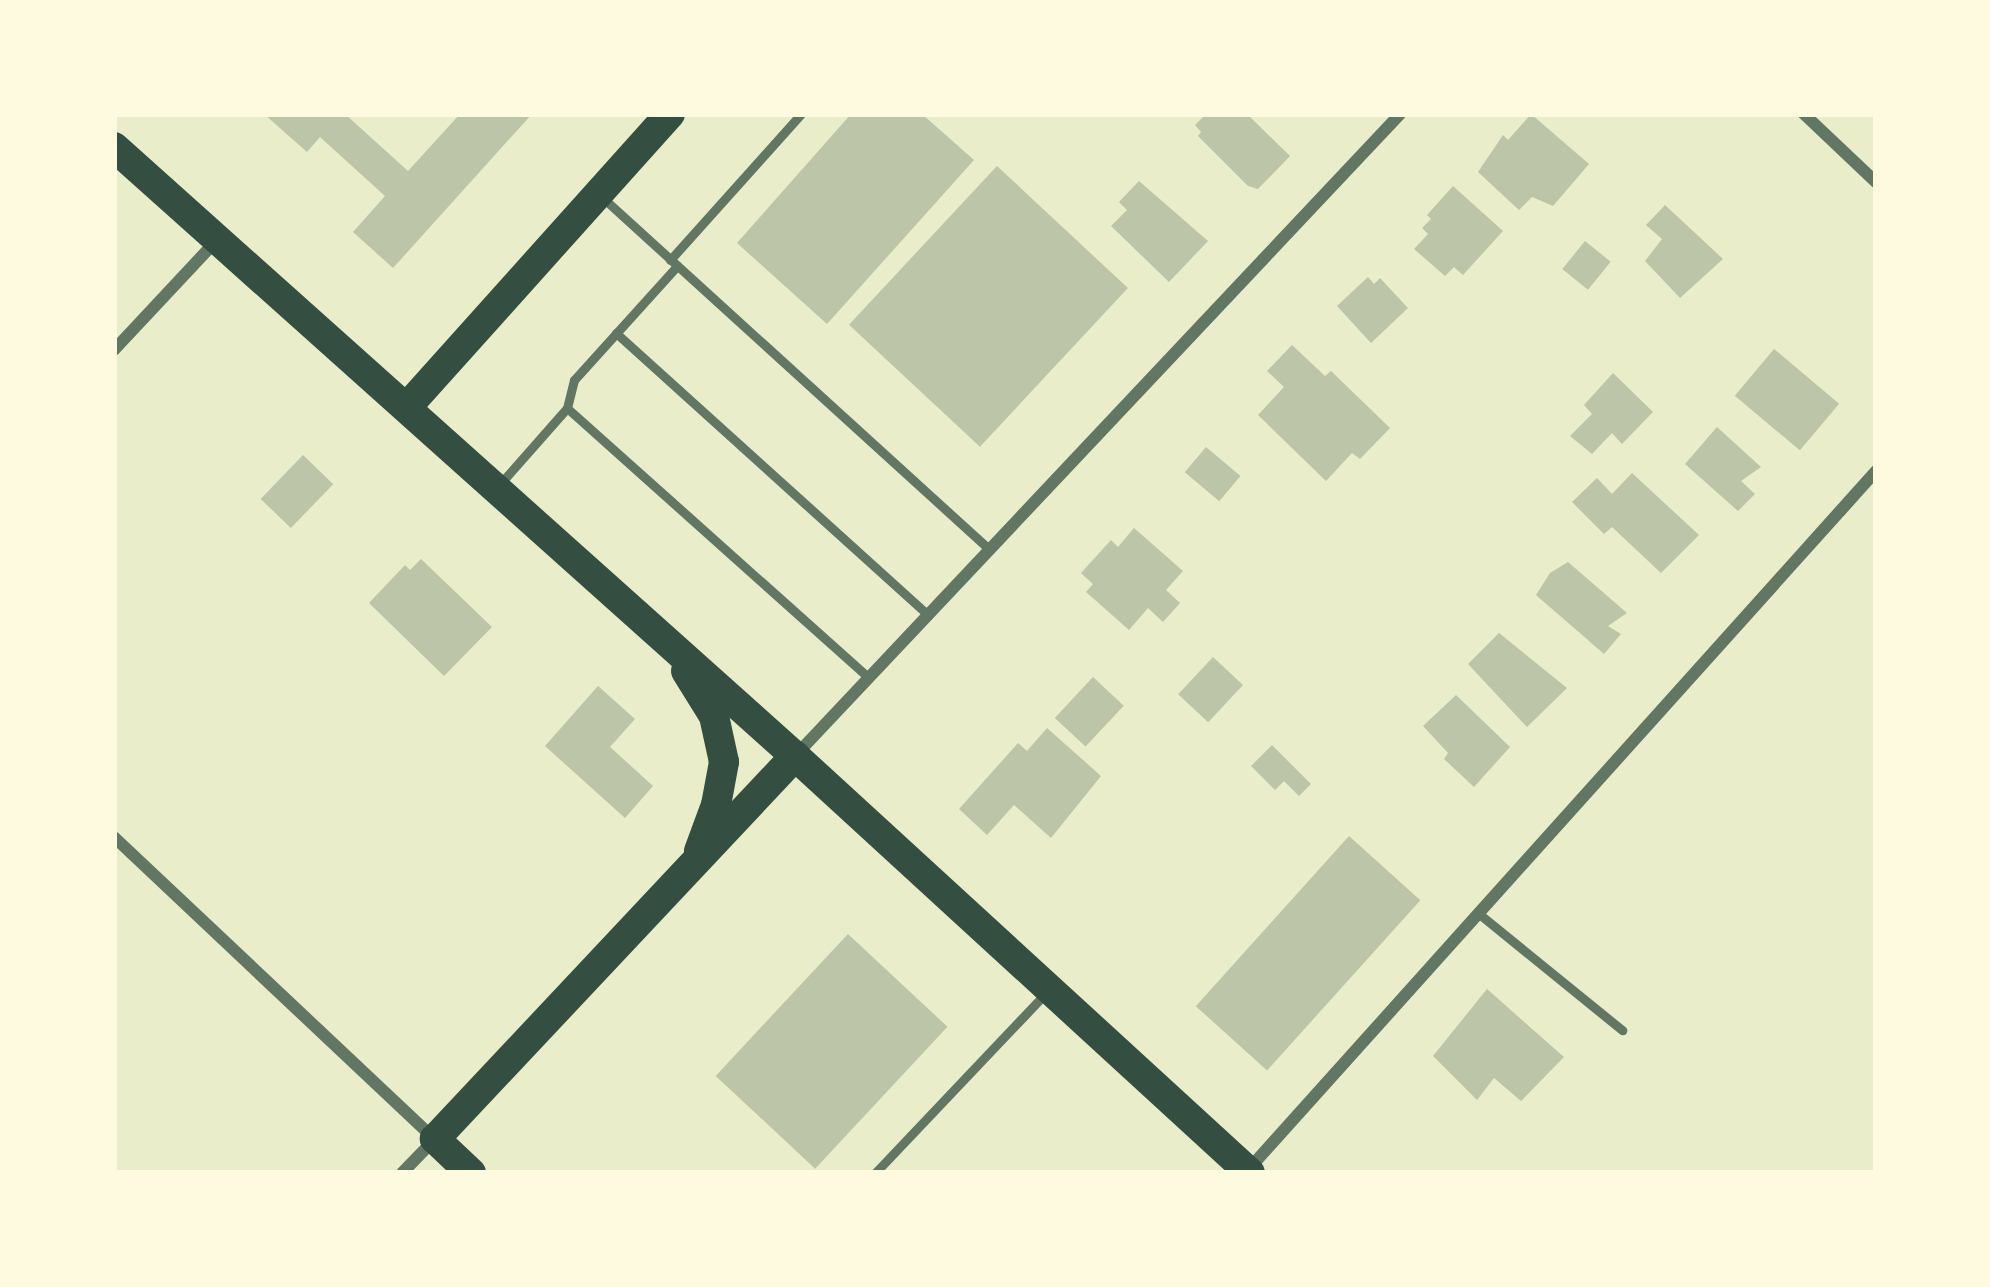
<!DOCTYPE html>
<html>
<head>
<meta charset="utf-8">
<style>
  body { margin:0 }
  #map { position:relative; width:1990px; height:1287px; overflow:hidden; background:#e9edc9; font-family:"DejaVu Sans",sans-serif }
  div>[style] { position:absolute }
  .building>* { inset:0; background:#bcc5a7; transform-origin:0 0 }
  .service>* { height:9px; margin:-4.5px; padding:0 4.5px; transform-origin:4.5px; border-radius:4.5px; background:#617663 }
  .minor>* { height:12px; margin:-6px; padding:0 6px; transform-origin:6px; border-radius:6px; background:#617663 }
  .primary>* { height:30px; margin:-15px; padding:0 15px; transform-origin:15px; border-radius:15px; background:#344e41 }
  span { translate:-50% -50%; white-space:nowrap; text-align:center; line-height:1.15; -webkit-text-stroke:9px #fefae0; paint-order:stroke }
  .frame { position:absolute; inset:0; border:117px solid #fefae0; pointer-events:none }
</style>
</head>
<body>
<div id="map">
  <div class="building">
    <i style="clip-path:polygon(264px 114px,345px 114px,408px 171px,460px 114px,532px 114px,393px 268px,353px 232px,385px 196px,320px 137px,307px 152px)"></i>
    <i style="clip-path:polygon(851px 114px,922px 114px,974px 160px,827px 324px,737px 243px)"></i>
    <i style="clip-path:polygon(1206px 114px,1247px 114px,1290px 156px,1258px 189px,1248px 186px,1198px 136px,1201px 132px,1195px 125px)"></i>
    <i style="clip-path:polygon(1531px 114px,1589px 164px,1553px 206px,1532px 197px,1519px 210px,1478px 172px,1503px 135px,1508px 140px)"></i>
    <i style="left:997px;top:166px;width:179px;height:217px;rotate:43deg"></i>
    <i style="clip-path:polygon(1139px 181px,1208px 241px,1169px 282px,1111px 226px,1127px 210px,1119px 202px)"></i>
    <i style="clip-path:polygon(1453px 186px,1503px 231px,1463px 275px,1454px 267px,1445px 276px,1414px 249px,1428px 234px,1422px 228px,1431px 219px,1427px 215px)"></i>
    <i style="clip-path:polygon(1665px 205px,1723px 259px,1680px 298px,1645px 261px,1662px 239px,1646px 225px)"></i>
    <i style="left:1585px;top:241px;width:33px;height:36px;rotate:39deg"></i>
    <i style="clip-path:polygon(1368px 277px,1374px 284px,1380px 278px,1408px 308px,1371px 343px,1337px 306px)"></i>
    <i style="clip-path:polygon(1292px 345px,1325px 376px,1331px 371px,1390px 428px,1360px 459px,1352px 453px,1326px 481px,1258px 415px,1284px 387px,1267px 371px)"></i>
    <i style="left:1774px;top:349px;width:85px;height:61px;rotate:40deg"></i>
    <i style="clip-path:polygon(1613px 373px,1653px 412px,1622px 444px,1612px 433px,1592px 454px,1570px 436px,1592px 414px,1584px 405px)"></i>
    <i style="clip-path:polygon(1717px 427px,1761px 467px,1741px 481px,1755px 494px,1738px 511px,1685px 464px)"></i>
    <i style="left:1206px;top:447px;width:45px;height:33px;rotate:40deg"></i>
    <i style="left:303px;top:455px;width:42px;height:61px;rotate:44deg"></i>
    <i style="clip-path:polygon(1632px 473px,1699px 535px,1661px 573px,1612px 527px,1604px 534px,1572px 502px,1597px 478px,1612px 494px)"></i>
    <i style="clip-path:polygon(1134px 528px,1183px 571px,1166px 590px,1180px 603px,1163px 622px,1148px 608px,1129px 630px,1086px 592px,1093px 584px,1081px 573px,1111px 540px,1118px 547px)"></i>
    <i style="clip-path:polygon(421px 559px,492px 627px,444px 676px,369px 603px,405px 565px,410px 570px)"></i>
    <i style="clip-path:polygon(1568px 562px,1627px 613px,1608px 626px,1621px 634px,1604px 654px,1536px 595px,1550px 573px)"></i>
    <i style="clip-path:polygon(1499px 633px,1567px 688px,1527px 727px,1468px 664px)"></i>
    <i style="left:1213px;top:657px;width:41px;height:51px;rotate:43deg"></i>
    <i style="left:1093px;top:677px;width:42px;height:56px;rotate:43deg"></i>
    <i style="clip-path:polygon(598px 686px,635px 719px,610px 747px,653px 786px,625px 818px,545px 746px)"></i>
    <i style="clip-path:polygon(1456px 695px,1510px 747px,1474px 787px,1444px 759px,1448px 753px,1423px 726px)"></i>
    <i style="clip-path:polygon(1047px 728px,1101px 776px,1051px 838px,1014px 805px,987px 835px,959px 809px,1018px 743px,1027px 751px)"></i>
    <i style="clip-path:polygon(1272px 745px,1311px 784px,1299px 796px,1284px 781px,1275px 790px,1251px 766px)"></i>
    <i style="left:1349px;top:836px;width:96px;height:229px;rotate:42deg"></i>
    <i style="left:848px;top:934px;width:136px;height:194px;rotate:43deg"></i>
    <i style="clip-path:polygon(1487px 989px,1564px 1057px,1521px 1101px,1494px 1078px,1477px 1100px,1433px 1056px)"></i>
  </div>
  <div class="service">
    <i style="left:603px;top:198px;width:523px;rotate:42.29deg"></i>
    <i style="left:670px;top:260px;width:196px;rotate:-48.1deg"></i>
    <i style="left:616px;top:333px;width:421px;rotate:42.1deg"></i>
    <i style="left:567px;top:408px;width:405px;rotate:41.8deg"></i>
    <i style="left:500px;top:484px;width:101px;rotate:-48.6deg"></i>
    <i style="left:567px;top:408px;width:29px;rotate:-76deg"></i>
    <i style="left:574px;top:380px;width:154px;rotate:-47.9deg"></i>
    <i style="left:1478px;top:913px;width:186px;rotate:39.1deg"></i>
    <i style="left:875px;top:1173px;width:248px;rotate:-46.5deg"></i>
  </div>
  <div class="minor">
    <i style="left:1804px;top:114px;width:99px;rotate:43.4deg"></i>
    <i style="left:114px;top:350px;width:149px;rotate:-46.9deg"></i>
    <i style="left:796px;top:755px;width:881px;rotate:-46.7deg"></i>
    <i style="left:114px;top:837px;width:441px;rotate:43.3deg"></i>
    <i style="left:435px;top:1139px;width:47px;rotate:134.1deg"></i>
    <i style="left:1248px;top:1170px;width:940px;rotate:-48.06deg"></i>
  </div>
  <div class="primary">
    <i style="left:114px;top:147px;width:914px;rotate:41.81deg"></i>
    <i style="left:795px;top:756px;width:617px;rotate:42.5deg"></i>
    <i style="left:407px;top:407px;width:394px;rotate:-48.1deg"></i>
    <i style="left:686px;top:671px;width:53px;rotate:58.1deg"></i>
    <i style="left:714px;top:716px;width:47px;rotate:77.7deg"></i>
    <i style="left:724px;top:762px;width:44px;rotate:100.5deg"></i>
    <i style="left:716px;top:805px;width:49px;rotate:110.3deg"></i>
    <i style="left:471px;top:1173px;width:50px;rotate:-136.6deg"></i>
    <i style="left:435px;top:1139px;width:526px;rotate:-46.77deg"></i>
  </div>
  <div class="frame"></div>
</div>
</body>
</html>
